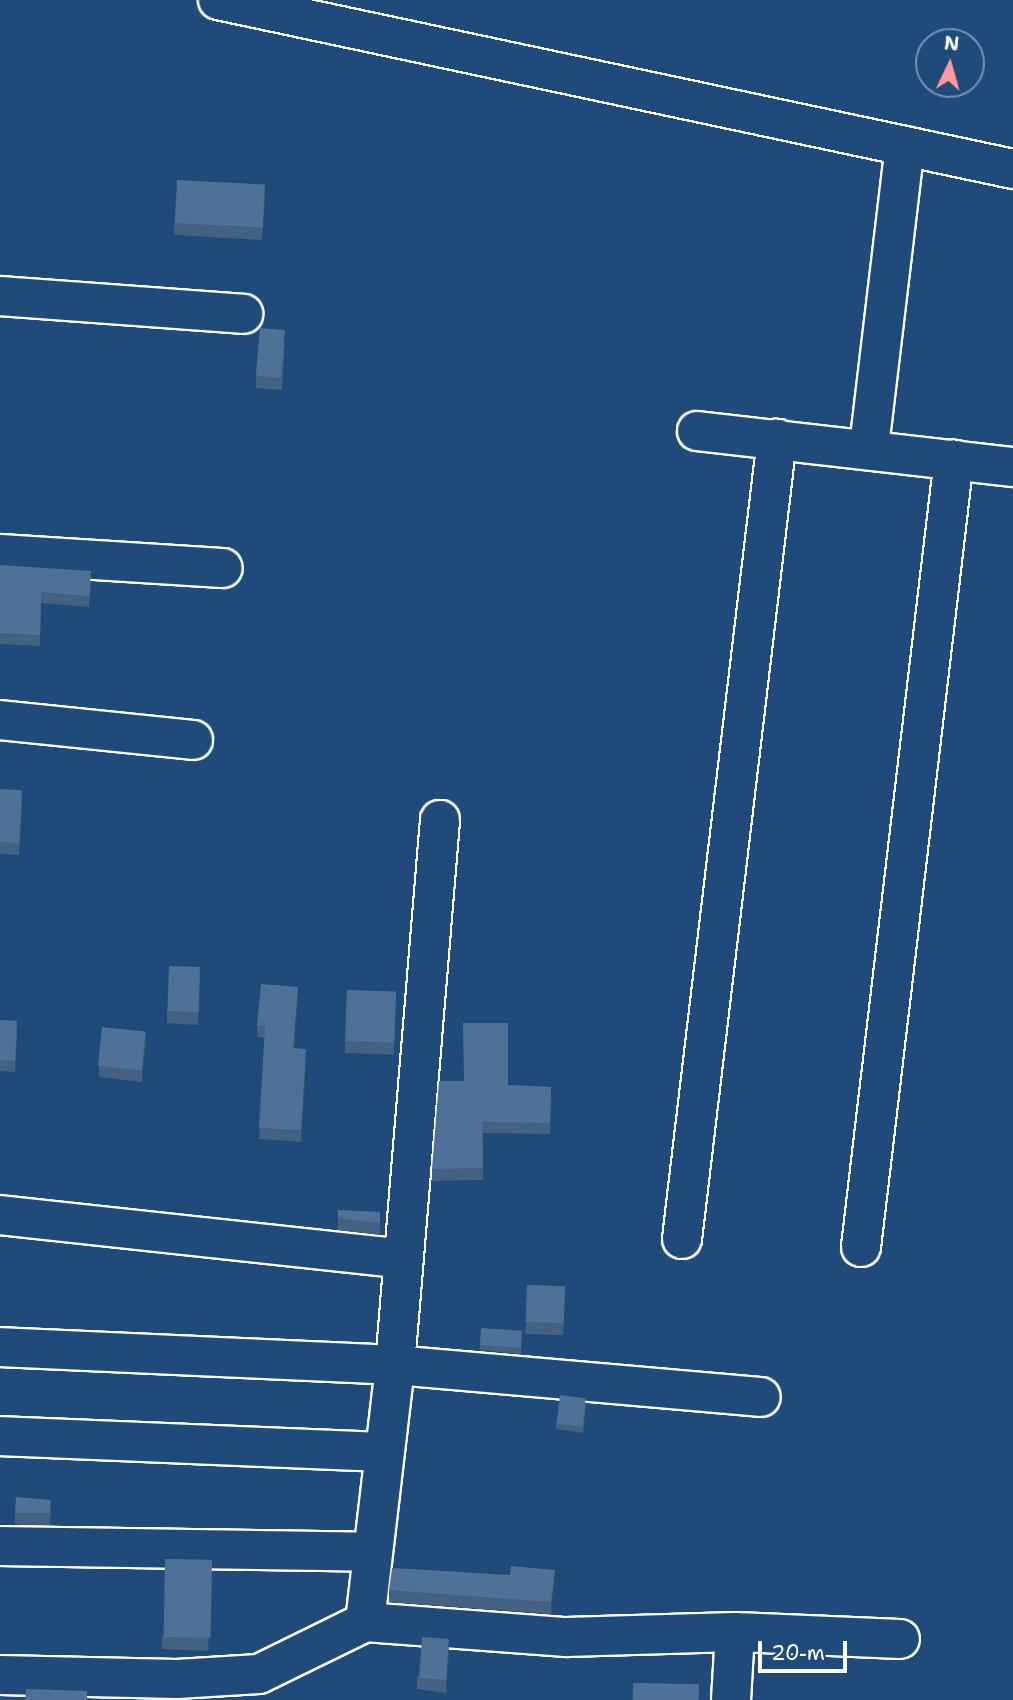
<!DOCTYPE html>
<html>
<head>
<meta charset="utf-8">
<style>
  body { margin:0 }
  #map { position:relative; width:1013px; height:1700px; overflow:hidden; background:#1f4a7a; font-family:"Shantell Sans",sans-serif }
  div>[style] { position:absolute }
  .roads { filter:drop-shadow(2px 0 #fff) drop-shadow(-2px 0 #fff) drop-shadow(0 2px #fff) drop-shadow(0 -2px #fff) }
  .minor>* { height:38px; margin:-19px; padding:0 19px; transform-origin:19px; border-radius:19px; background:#1f4a7a }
  .wall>* { inset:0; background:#456182; transform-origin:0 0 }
  .shaded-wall>* { inset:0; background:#384f6a }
  .building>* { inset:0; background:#507197; transform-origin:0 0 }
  span { translate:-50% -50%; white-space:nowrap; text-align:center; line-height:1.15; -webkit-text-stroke:7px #1f4a7a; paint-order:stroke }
  .north { position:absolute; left:915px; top:28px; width:70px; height:70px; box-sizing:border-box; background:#1f4a7a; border:2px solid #7992af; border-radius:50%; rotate:5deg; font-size:19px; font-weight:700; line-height:28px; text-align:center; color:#fff }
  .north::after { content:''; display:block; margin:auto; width:24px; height:32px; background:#ff9aa2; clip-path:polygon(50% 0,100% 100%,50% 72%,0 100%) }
  .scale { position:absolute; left:758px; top:1641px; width:89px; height:32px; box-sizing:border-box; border:4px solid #fff; border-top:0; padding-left:9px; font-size:21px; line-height:24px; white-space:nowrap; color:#fff; -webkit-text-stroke:5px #1f4a7a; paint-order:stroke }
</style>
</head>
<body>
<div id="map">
  <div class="roads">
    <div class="minor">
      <i style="left:218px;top:0;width:813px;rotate:12deg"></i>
      <i style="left:0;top:296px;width:244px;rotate:4.2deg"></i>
      <i style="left:697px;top:431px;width:318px;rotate:6.5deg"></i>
      <i style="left:869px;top:447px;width:303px;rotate:-83.2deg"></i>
      <i style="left:0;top:554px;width:223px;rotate:3.6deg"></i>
      <i style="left:0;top:720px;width:194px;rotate:5.9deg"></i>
      <i style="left:0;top:1215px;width:404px;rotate:6.2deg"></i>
      <i style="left:682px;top:1239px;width:806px;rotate:-83.23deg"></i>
      <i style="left:861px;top:1247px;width:793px;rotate:-83.27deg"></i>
      <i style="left:0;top:1347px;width:395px;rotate:2.6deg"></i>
      <i style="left:395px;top:1365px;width:367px;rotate:5deg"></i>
      <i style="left:0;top:1436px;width:382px;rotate:2.4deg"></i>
      <i style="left:0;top:1546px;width:368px;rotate:0.9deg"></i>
      <i style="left:365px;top:1622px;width:259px;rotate:-83.3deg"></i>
      <i style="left:395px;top:1365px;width:547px;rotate:-85.28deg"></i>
      <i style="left:0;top:1675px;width:177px;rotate:1.3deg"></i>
      <i style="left:177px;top:1679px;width:82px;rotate:-3.5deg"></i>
      <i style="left:259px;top:1674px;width:118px;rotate:-26.1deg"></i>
      <i style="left:365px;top:1622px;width:202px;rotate:4.3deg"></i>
      <i style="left:566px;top:1637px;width:169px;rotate:-1.7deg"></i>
      <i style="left:735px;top:1632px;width:165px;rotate:2.4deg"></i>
      <i style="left:731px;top:1700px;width:68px;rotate:-86.6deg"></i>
    </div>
  </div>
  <div class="wall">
    <i style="clip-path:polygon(265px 197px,262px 240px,174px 235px,174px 223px)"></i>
    <i style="clip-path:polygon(285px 342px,282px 390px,256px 388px,256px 376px)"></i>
    <i style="clip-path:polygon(0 565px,91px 582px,89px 607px,41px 603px,40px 646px,0 644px)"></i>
    <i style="clip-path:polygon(0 789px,22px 802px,19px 855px,0 854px)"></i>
    <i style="clip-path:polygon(200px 979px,198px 1025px,167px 1023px,167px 1011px)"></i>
    <i style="left:347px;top:990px;width:49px;height:63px;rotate:2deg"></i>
    <i style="clip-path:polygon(298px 998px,294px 1048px,306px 1061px,301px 1142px,259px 1139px,265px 1038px,257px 1037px,257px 1026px)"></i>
    <i style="clip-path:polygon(0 1020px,17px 1033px,15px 1072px,0 1071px)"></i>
    <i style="clip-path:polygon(146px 1043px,142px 1082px,99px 1077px,99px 1066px)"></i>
    <i style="clip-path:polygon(508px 1085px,551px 1087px,550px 1134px,483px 1133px,483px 1180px,432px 1181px,432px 1169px)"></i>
    <i style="clip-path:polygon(338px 1210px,380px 1212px,380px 1235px,338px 1230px)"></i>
    <i style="left:527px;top:1285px;width:38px;height:49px;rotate:2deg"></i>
    <i style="clip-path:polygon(522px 1337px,521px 1354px,480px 1350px,480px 1345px)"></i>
    <i style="clip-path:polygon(586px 1404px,583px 1433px,556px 1429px,556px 1424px)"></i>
    <i style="clip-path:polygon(51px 1511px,50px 1525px,15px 1524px,15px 1513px)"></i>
    <i style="clip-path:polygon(212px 1571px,208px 1651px,162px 1649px,162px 1637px)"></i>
    <i style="clip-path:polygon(555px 1581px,551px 1614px,389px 1602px,389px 1590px)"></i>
    <i style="clip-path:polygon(449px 1650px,446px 1693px,417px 1689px,417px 1678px)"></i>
  </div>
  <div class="shaded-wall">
    <i style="clip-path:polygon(298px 987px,298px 998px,293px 1060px,293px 1048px)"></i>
    <i style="clip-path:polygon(146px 1032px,146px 1043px,142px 1082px,142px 1070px)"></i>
    <i style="clip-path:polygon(306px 1049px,306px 1061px,301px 1142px,301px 1130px)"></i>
    <i style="clip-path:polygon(555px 1570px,555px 1581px,551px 1614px,551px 1602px)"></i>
    <i style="clip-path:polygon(449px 1639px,449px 1650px,446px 1693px,446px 1682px)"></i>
  </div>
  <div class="building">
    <i style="left:177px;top:180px;width:88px;height:43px;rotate:3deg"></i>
    <i style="left:260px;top:328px;width:25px;height:48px;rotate:5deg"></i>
    <i style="clip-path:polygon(0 565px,91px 571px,89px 596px,41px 592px,40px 635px,0 633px)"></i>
    <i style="left:0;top:789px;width:22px;height:53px;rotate:3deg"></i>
    <i style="left:169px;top:966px;width:31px;height:45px;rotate:2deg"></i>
    <i style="clip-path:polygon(261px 984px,298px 987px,293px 1048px,306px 1049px,301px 1130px,259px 1128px,265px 1026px,257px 1026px)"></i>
    <i style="left:347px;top:990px;width:49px;height:51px;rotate:2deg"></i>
    <i style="left:0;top:1020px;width:17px;height:40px;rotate:3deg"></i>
    <i style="clip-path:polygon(463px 1023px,508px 1023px,508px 1085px,551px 1087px,550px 1123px,482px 1122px,483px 1168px,432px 1169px,439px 1081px,464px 1081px)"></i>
    <i style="left:102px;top:1027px;width:44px;height:39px;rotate:6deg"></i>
    <i style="clip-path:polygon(338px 1210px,380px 1212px,380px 1223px,338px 1218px)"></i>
    <i style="left:527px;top:1285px;width:38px;height:37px;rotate:2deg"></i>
    <i style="left:481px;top:1328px;width:41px;height:17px;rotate:4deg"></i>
    <i style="left:560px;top:1395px;width:26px;height:29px;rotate:7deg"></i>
    <i style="clip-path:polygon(16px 1497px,51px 1500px,50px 1513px,15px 1513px)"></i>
    <i style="left:165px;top:1559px;width:47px;height:78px;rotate:1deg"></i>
    <i style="clip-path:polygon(511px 1566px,555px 1570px,551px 1602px,389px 1590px,392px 1568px,510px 1575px)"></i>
    <i style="left:422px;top:1637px;width:27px;height:41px;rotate:4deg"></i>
    <i style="left:633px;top:1683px;width:66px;height:17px;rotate:1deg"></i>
    <i style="clip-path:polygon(26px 1689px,87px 1691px,87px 1700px,25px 1700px)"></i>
  </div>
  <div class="north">N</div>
  <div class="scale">20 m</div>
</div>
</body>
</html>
